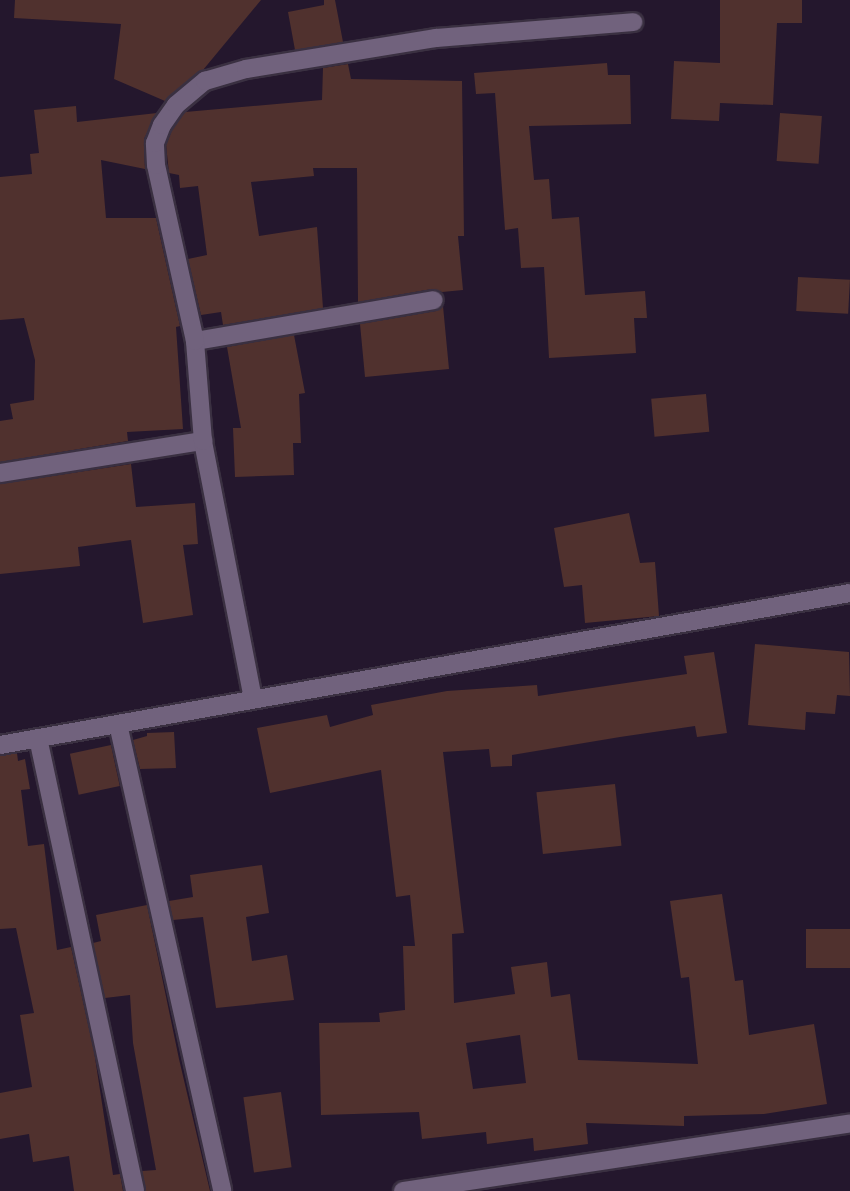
<!DOCTYPE html>
<html>
<head>
<meta charset="utf-8">
<style>
  body { margin:0 }
  #map { position:relative; width:850px; height:1191px; overflow:hidden; background:#24172d; font-family:Helvetica,sans-serif }
  div>[style] { position:absolute }
  .building>* { inset:0; background:#50312e; transform-origin:0 0 }
  .roads { filter:drop-shadow(2px 0 #3a3041) drop-shadow(-2px 0 #3a3041) drop-shadow(0 2px #3a3041) drop-shadow(0 -2px #3a3041) }
  .minor>* { height:18px; margin:-9px; padding:0 9px; transform-origin:9px; border-radius:9px; background:#71627d }
  span { translate:-50% -50%; white-space:nowrap; text-align:center; line-height:1.15; -webkit-text-stroke:6px #1b0d23; paint-order:stroke }
</style>
</head>
<body>
<div id="map">
  <div class="building">
    <i style="clip-path:polygon(15px 0,261px 0,203px 70px,165px 101px,114px 79px,121px 24px,14px 18px)"></i>
    <i style="clip-path:polygon(324px 0,335px 0,343px 42px,295px 50px,288px 12px,324px 5px)"></i>
    <i style="clip-path:polygon(720px 0,802px 0,802px 23px,777px 23px,773px 105px,720px 103px,719px 121px,671px 119px,674px 61px,720px 63px)"></i>
    <i style="clip-path:polygon(607px 63px,608px 75px,630px 75px,631px 124px,529px 126px,534px 180px,549px 179px,552px 219px,579px 217px,585px 295px,645px 291px,647px 318px,634px 318px,636px 353px,549px 358px,544px 267px,521px 268px,518px 228px,505px 230px,495px 93px,476px 94px,474px 73px)"></i>
    <i style="clip-path:polygon(348px 64px,351px 79px,462px 81px,464px 236px,458px 236px,463px 290px,442px 292px,432px 289px,358px 302px,357px 168px,313px 168px,314px 176px,251px 182px,259px 236px,317px 227px,323px 308px,223px 325px,221px 312px,201px 315px,188px 259px,207px 255px,198px 186px,180px 188px,179px 175px,169px 173px,166px 145px,172px 130px,185px 112px,322px 100px,323px 68px)"></i>
    <i style="clip-path:polygon(76px 106px,77px 122px,157px 113px,144px 139px,145px 169px,101px 160px,106px 218px,156px 218px,180px 326px,176px 327px,183px 429px,127px 432px,128px 441px,0 462px,0 421px,13px 419px,10px 404px,34px 400px,35px 360px,24px 318px,0 320px,0 177px,32px 174px,30px 154px,39px 153px,34px 110px)"></i>
    <i style="left:780px;top:113px;width:42px;height:48px;rotate:4deg"></i>
    <i style="left:798px;top:277px;width:52px;height:34px;rotate:3deg"></i>
    <i style="clip-path:polygon(443px 306px,449px 369px,365px 377px,360px 324px,436px 311px)"></i>
    <i style="clip-path:polygon(294px 335px,305px 393px,299px 394px,301px 443px,293px 443px,294px 475px,235px 477px,233px 428px,241px 428px,227px 347px)"></i>
    <i style="left:706px;top:394px;width:38px;height:55px;rotate:85deg"></i>
    <i style="clip-path:polygon(131px 464px,136px 507px,195px 503px,198px 544px,183px 545px,193px 615px,143px 623px,131px 540px,78px 547px,80px 566px,0 574px,0 484px)"></i>
    <i style="clip-path:polygon(629px 513px,640px 563px,655px 562px,659px 616px,585px 623px,582px 585px,564px 587px,554px 528px)"></i>
    <i style="clip-path:polygon(755px 644px,849px 652px,850px 696px,837px 695px,835px 714px,806px 712px,805px 730px,748px 725px)"></i>
    <i style="clip-path:polygon(evenodd,714px 652px,727px 733px,697px 737px,695px 726px,620px 737px,512px 755px,512px 766px,491px 767px,489px 749px,443px 752px,464px 933px,452px 934px,454px 1003px,515px 994px,511px 967px,547px 962px,551px 997px,570px 994px,578px 1060px,698px 1064px,689px 977px,681px 978px,670px 901px,722px 894px,735px 981px,743px 980px,749px 1035px,814px 1024px,827px 1104px,764px 1114px,684px 1116px,684px 1126px,586px 1123px,588px 1144px,534px 1151px,533px 1138px,487px 1144px,486px 1132px,422px 1139px,419px 1112px,321px 1115px,319px 1023px,380px 1022px,379px 1013px,405px 1010px,403px 946px,415px 946px,410px 895px,396px 897px,381px 770px,270px 793px,257px 728px,327px 715px,330px 727px,373px 715px,371px 705px,447px 691px,537px 685px,538px 696px,687px 674px,684px 656px,714px 652px,520px 1035px,526px 1083px,473px 1089px,466px 1043px,520px 1035px)"></i>
    <i style="clip-path:polygon(174px 732px,176px 768px,140px 769px,133px 740px,147px 736px,147px 733px)"></i>
    <i style="left:111px;top:745px;width:42px;height:42px;rotate:78deg"></i>
    <i style="clip-path:polygon(17px 753px,18px 761px,25px 759px,30px 789px,21px 790px,28px 846px,44px 844px,57px 950px,71px 947px,94px 1051px,113px 1175px,120px 1174px,123px 1191px,74px 1191px,69px 1156px,33px 1162px,29px 1134px,0 1139px,0 1093px,32px 1087px,20px 1015px,34px 1013px,16px 928px,0 929px,0 756px)"></i>
    <i style="left:615px;top:784px;width:62px;height:79px;rotate:84deg"></i>
    <i style="clip-path:polygon(262px 865px,269px 913px,246px 917px,252px 961px,287px 955px,294px 1000px,216px 1008px,203px 917px,173px 920px,169px 901px,193px 897px,190px 875px)"></i>
    <i style="clip-path:polygon(147px 905px,179px 1059px,210px 1191px,146px 1191px,142px 1171px,156px 1170px,133px 1043px,130px 995px,105px 998px,93px 943px,101px 941px,96px 915px)"></i>
    <i style="left:850px;top:929px;width:39px;height:44px;rotate:90deg"></i>
    <i style="left:281px;top:1092px;width:76px;height:38px;rotate:82deg"></i>
  </div>
  <div class="roads">
    <div class="minor">
      <i style="left:195px;top:341px;width:242px;rotate:-9.7deg"></i>
      <i style="left:0;top:473px;width:206px;rotate:-9deg"></i>
      <i style="left:253px;top:699px;width:263px;rotate:-101deg"></i>
      <i style="left:203px;top:441px;width:100px;rotate:-94.6deg"></i>
      <i style="left:195px;top:341px;width:180px;rotate:-102.5deg"></i>
      <i style="left:156px;top:165px;width:22px;rotate:-93deg"></i>
      <i style="left:155px;top:143px;width:19px;rotate:-69deg"></i>
      <i style="left:162px;top:125px;width:24px;rotate:-55deg"></i>
      <i style="left:176px;top:105px;width:38px;rotate:-40deg"></i>
      <i style="left:205px;top:81px;width:43px;rotate:-16.3deg"></i>
      <i style="left:246px;top:69px;width:193px;rotate:-9.3deg"></i>
      <i style="left:436px;top:38px;width:198px;rotate:-4.6deg"></i>
      <i style="left:118px;top:724px;width:478px;rotate:77.4deg"></i>
      <i style="left:38px;top:738px;width:463px;rotate:77.9deg"></i>
      <i style="left:0;top:745px;width:863px;rotate:-10.14deg"></i>
      <i style="left:403px;top:1191px;width:452px;rotate:-8.6deg"></i>
    </div>
  </div>
</div>
</body>
</html>
